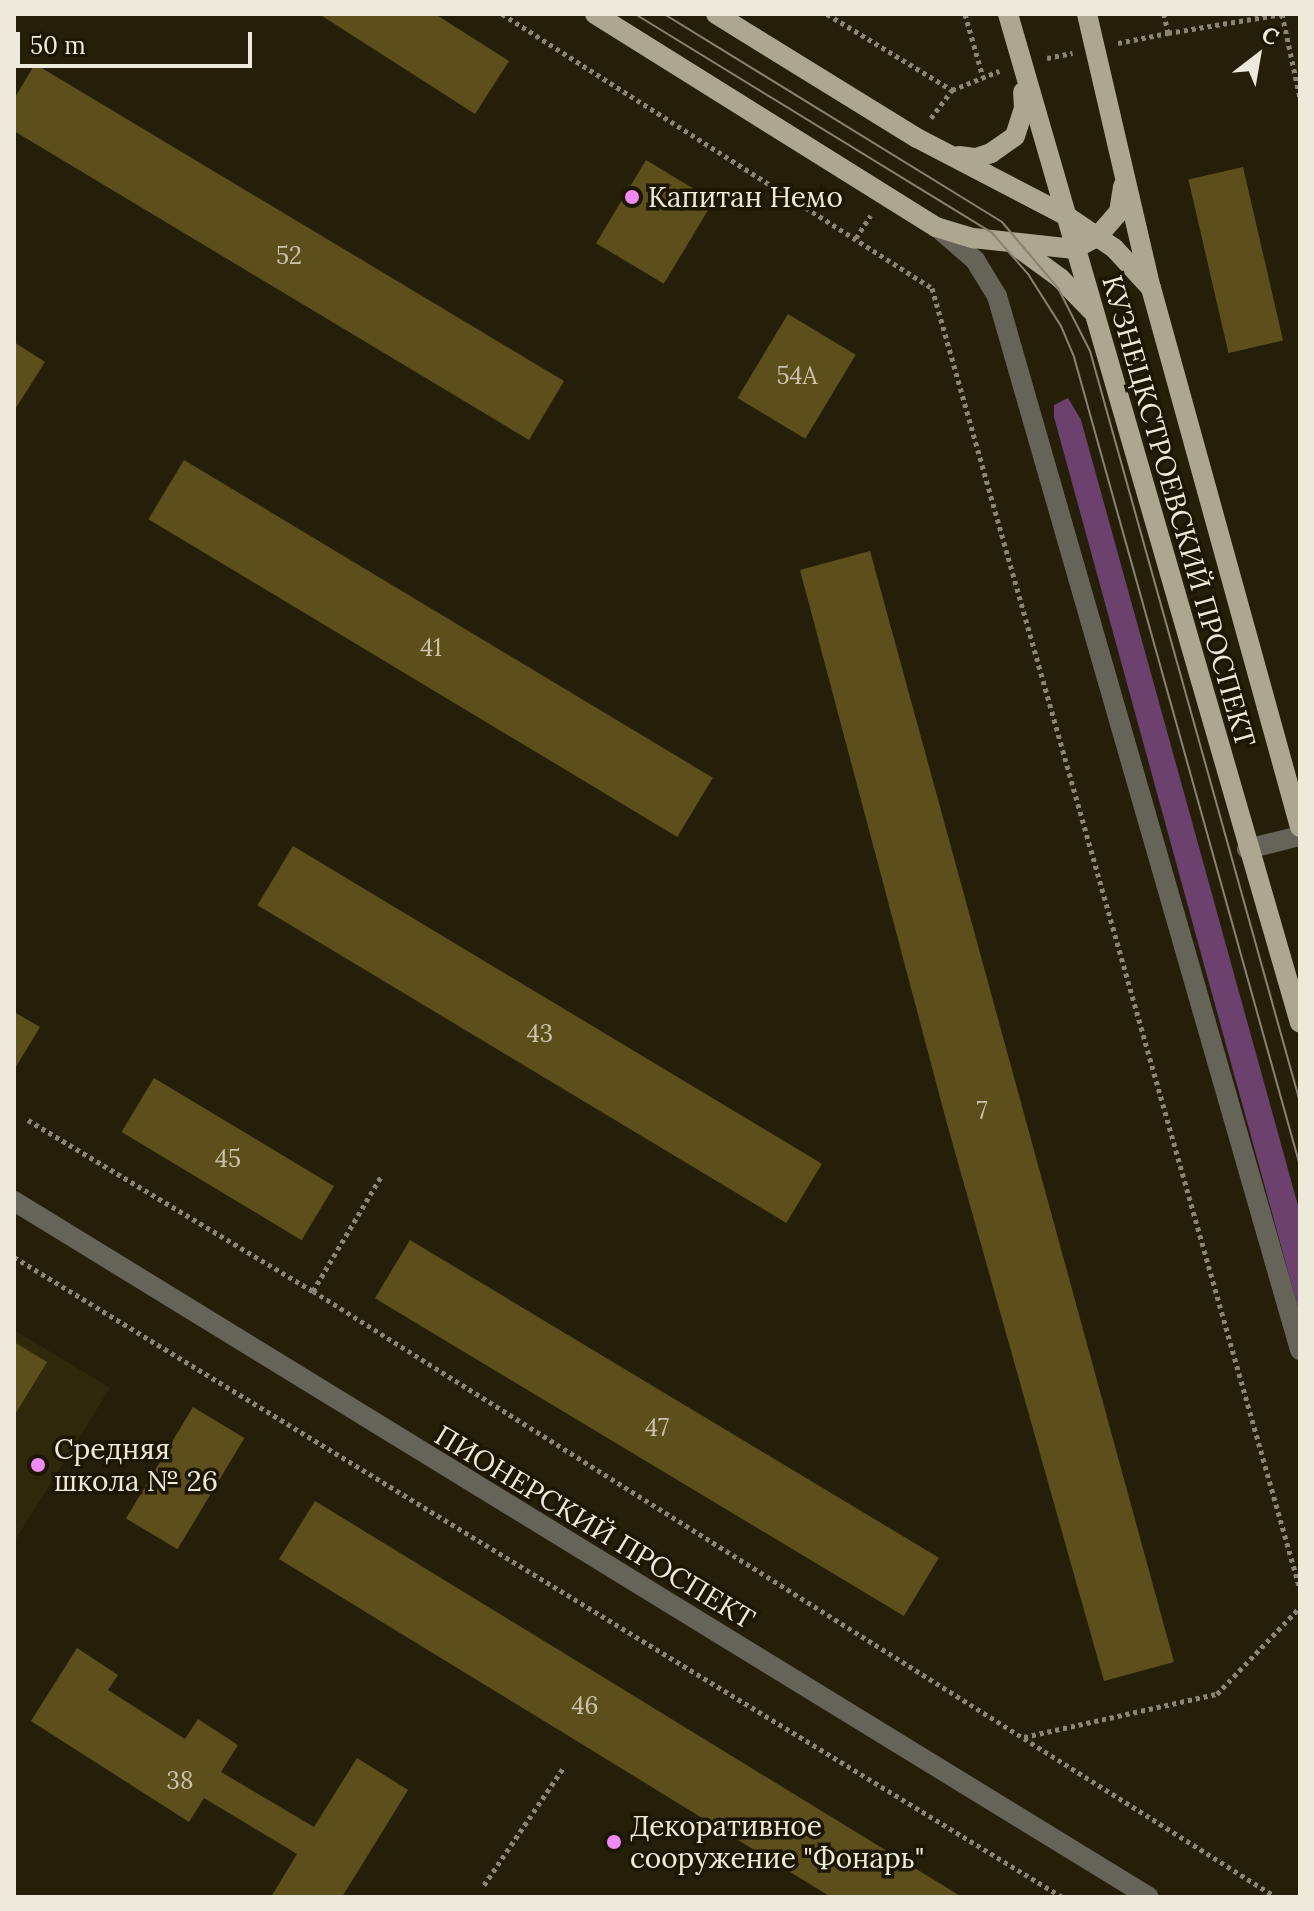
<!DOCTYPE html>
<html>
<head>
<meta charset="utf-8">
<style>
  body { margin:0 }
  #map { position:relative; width:1314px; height:1911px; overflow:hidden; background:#251f0a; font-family:Lora,serif }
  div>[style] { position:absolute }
  .built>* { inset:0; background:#30280b }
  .forest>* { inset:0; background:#6d416e }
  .building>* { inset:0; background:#5d4f1b; transform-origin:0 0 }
  .path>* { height:5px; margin-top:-2.5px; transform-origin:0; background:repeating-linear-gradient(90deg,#8a8574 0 4px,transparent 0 8px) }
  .minor>* { height:20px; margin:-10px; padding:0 10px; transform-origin:10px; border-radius:10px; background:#666359 }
  .major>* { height:20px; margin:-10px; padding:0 10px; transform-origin:10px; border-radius:10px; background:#ada792 }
  .tram>* { height:2px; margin:-1px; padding:0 1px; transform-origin:1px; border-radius:1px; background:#888371 }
  .dots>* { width:22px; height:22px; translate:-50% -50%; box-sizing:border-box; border:4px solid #1c1603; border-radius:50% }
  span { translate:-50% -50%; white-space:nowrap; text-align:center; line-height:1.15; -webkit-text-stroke:7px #1c1603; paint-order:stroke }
  .number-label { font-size:24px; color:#c9c3ac }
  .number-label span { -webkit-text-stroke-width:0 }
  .poi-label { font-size:28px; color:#edeadc }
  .left { translate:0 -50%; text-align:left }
  .street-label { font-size:28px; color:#edeadc }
  .frame { position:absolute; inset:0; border:16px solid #edeadc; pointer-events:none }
  .north { position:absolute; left:1218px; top:16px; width:80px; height:80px; -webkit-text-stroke:6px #1c1603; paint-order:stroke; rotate:31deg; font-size:22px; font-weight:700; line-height:32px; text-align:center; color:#edeadc }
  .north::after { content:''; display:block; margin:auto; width:28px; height:36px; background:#edeadc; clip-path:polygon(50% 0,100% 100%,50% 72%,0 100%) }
  .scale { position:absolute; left:16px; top:32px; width:236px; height:36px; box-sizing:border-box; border:4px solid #edeadc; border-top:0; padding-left:10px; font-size:24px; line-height:28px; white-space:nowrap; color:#edeadc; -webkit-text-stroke:6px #1c1603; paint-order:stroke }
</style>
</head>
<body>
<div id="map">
  <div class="built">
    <i style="clip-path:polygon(14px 1330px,110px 1388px,14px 1542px)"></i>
  </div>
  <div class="forest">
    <i style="clip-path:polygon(1068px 398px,1081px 420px,1300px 1213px,1300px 1315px,1054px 417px,1054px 405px)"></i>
  </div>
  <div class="building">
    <i style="clip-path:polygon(319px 14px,435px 14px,509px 61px,475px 114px)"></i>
    <i style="clip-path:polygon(35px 64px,564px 381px,529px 440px,14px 131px,14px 99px)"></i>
    <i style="left:646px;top:160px;width:79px;height:97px;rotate:31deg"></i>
    <i style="left:1243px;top:167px;width:178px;height:56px;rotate:77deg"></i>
    <i style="left:788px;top:314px;width:79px;height:98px;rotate:31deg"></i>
    <i style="clip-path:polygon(14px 342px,45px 362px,14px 411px)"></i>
    <i style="left:184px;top:460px;width:617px;height:69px;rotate:31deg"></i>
    <i style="clip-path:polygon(870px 551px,1174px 1662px,1104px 1681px,946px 1120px,800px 570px)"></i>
    <i style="left:293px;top:846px;width:617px;height:69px;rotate:31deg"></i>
    <i style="clip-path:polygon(14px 1012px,40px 1027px,14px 1070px)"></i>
    <i style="left:154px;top:1078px;width:210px;height:63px;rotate:31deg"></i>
    <i style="left:410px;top:1240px;width:617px;height:68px;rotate:31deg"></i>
    <i style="clip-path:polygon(14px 1342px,47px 1362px,14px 1416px)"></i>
    <i style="left:193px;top:1407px;width:60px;height:130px;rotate:31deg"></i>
    <i style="clip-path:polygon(315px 1501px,603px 1677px,962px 1897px,831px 1897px,567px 1735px,279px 1559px)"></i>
    <i style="clip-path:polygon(77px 1648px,118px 1675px,108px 1690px,185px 1739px,198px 1719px,238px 1745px,221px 1772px,314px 1827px,357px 1758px,408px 1790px,342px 1897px,271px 1897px,297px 1854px,204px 1798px,189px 1822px,31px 1721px)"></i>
  </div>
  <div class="path">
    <i style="left:502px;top:14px;width:510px;rotate:32.51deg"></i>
    <i style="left:932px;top:288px;width:1352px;rotate:74.21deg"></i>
    <i style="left:827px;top:14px;width:146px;rotate:31.3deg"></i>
    <i style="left:965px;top:14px;width:66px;rotate:74.1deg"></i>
    <i style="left:1168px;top:33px;width:116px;rotate:-9.5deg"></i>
    <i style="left:1282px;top:14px;width:86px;rotate:77.9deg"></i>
    <i style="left:1118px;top:43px;width:51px;rotate:-11.3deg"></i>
    <i style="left:1168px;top:33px;width:19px;rotate:-102deg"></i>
    <i style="left:1047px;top:58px;width:26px;rotate:-11deg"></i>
    <i style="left:931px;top:118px;width:35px;rotate:-53deg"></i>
    <i style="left:952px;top:90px;width:51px;rotate:-22deg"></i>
    <i style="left:856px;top:238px;width:27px;rotate:-57deg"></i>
    <i style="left:28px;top:1120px;width:332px;rotate:31deg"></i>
    <i style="left:313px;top:1291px;width:1138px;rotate:32.18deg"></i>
    <i style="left:14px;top:1257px;width:1228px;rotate:31.41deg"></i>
    <i style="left:313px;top:1291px;width:135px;rotate:-59.3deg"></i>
    <i style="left:1024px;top:1737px;width:198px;rotate:-12.6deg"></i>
    <i style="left:1217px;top:1694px;width:120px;rotate:-46.3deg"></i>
    <i style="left:484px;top:1885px;width:143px;rotate:-55.9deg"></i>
  </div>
  <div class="minor">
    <i style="left:939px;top:229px;width:48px;rotate:40.7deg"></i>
    <i style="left:975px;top:260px;width:42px;rotate:58.6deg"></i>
    <i style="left:997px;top:296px;width:1097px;rotate:73.96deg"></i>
    <i style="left:1247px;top:849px;width:55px;rotate:-13.8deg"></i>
    <i style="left:14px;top:1201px;width:1331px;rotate:31.52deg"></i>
  </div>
  <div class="major">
    <i style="left:595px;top:14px;width:402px;rotate:32deg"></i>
    <i style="left:936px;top:227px;width:39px;rotate:17deg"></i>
    <i style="left:973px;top:238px;width:102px;rotate:6.2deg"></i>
    <i style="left:1074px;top:249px;width:27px;rotate:-28deg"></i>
    <i style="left:1098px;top:236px;width:32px;rotate:-49deg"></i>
    <i style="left:1119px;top:212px;width:26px;rotate:-81deg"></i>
    <i style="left:716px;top:14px;width:236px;rotate:31.7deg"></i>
    <i style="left:917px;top:138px;width:167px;rotate:27.5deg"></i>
    <i style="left:1065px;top:215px;width:59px;rotate:34deg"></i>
    <i style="left:1114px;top:248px;width:54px;rotate:47.2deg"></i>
    <i style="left:1008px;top:14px;width:1050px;rotate:73.86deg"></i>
    <i style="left:1087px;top:14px;width:281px;rotate:76.9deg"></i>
    <i style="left:1151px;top:288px;width:559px;rotate:74.55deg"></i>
    <i style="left:959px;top:156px;width:17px;rotate:7deg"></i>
    <i style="left:976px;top:158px;width:16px;rotate:-18deg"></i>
    <i style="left:991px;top:153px;width:29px;rotate:-35deg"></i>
    <i style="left:1015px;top:136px;width:28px;rotate:-72deg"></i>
    <i style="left:1024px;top:109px;width:17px;rotate:-93deg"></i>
    <i style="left:1012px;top:243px;width:59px;rotate:36.1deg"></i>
    <i style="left:1060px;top:278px;width:45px;rotate:45.9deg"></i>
  </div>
  <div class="tram">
    <i style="left:635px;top:14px;width:419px;rotate:31.5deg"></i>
    <i style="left:992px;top:233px;width:55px;rotate:48.7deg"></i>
    <i style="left:1028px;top:274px;width:62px;rotate:57.6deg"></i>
    <i style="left:1061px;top:326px;width:34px;rotate:67deg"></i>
    <i style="left:1074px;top:357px;width:840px;rotate:74.39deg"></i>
    <i style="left:664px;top:14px;width:397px;rotate:31.6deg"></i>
    <i style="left:1002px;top:222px;width:87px;rotate:49.7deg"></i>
    <i style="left:1058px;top:288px;width:71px;rotate:63.1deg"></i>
    <i style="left:1090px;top:351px;width:780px;rotate:74.38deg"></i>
  </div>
  <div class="dots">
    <i style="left:632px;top:197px;background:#f18af4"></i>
    <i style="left:38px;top:1465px;background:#f18af4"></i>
    <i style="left:614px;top:1842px;background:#f18af4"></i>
  </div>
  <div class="number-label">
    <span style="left:289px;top:256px">52</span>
    <span style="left:797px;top:376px">54А</span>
    <span style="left:431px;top:648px">41</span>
    <span style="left:540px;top:1034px">43</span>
    <span style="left:982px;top:1111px">7</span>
    <span style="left:228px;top:1159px">45</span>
    <span style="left:657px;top:1428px">47</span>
    <span style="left:585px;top:1706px">46</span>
    <span style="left:180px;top:1781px">38</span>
  </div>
  <div class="poi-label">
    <span class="left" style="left:648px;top:197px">Капитан Немо</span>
    <span class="left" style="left:54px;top:1465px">Средняя<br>школа № 26</span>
    <span class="left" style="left:630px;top:1842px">Декоративное<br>сооружение "Фонарь"</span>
  </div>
  <div class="street-label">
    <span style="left:1179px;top:511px;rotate:74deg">КУЗНЕЦКСТРОЕВСКИЙ ПРОСПЕКТ</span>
    <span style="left:595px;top:1527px;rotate:31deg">ПИОНЕРСКИЙ ПРОСПЕКТ</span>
  </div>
  <div class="frame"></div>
  <div class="north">С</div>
  <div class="scale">50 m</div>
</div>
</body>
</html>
